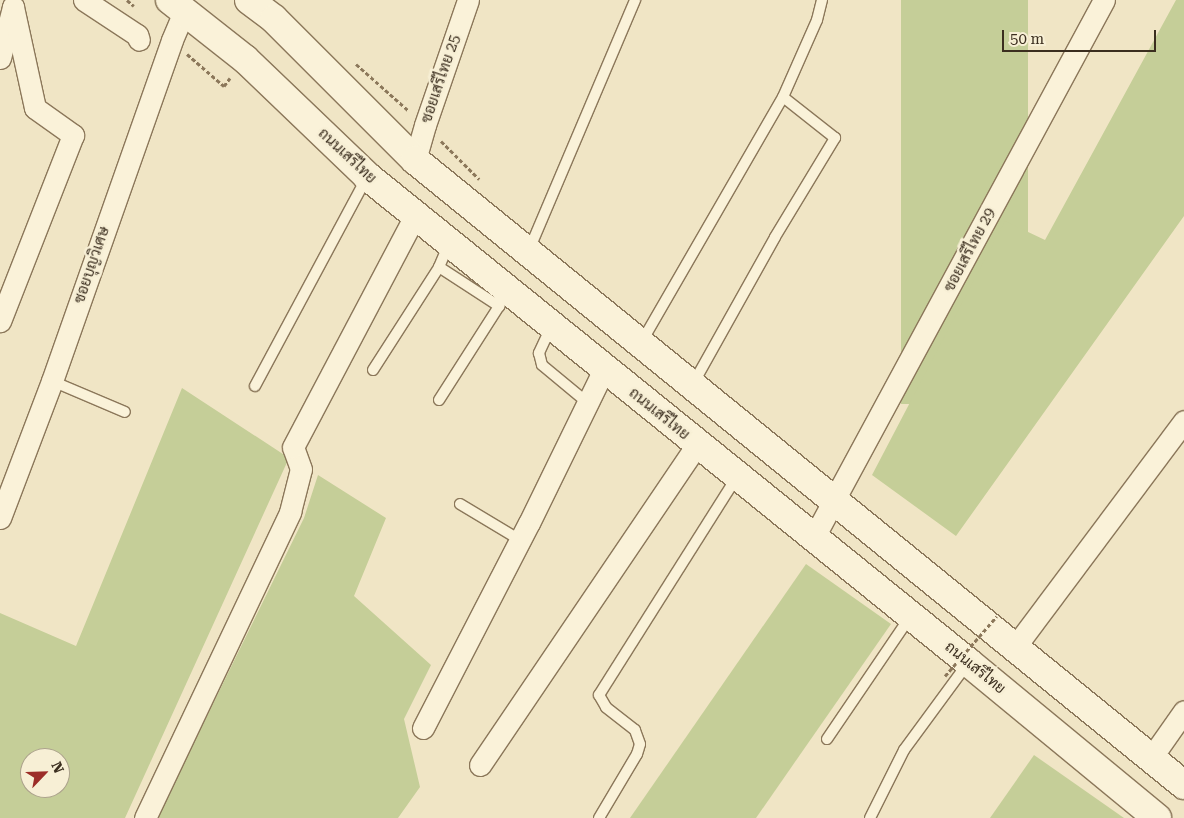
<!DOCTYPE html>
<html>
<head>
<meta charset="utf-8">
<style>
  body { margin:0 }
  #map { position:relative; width:1184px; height:818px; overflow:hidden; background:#f0e5c5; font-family:"Roboto Serif",Sarabun,serif }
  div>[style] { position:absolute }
  .green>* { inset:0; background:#c5ce98; transform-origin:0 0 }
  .path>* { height:3px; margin-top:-1.5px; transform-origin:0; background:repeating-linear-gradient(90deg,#8b775a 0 4px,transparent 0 6.5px) }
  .roads { filter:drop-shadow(1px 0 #8b775a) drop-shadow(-1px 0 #8b775a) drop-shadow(0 1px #8b775a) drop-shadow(0 -1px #8b775a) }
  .service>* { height:10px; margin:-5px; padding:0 5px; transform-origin:5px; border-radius:5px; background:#faf2d9 }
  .minor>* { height:21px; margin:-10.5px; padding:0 10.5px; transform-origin:10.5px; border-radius:10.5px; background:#faf2d9 }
  .secondary>* { height:28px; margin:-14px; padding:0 14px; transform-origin:14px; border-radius:14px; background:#faf2d9 }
  .path-bridge>* { height:3px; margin-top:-1.5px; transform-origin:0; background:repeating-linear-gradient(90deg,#8b775a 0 4px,transparent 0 6.5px) }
  span { translate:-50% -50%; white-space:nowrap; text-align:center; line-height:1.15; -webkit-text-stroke:5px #f7efd5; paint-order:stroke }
  .street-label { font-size:15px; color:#3b2e1f }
  .north { position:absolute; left:20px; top:748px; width:50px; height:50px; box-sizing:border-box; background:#f7efd5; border:1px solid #aca28c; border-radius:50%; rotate:66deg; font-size:14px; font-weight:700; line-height:20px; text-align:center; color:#3b2e1f }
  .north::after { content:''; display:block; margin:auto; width:18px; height:22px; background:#9c2d28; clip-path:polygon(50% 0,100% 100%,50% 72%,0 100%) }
  .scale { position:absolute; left:1002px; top:30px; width:154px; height:22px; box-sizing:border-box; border:2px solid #3b2e1f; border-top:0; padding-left:6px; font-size:15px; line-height:18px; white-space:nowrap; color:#3b2e1f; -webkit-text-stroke:4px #f7efd5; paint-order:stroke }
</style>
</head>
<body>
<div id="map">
  <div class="green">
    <i style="left:901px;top:0;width:127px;height:404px"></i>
    <i style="clip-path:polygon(1176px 0,1184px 0,1184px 216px,956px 536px,872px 475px,1005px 221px,1045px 240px)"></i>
    <i style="clip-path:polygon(evenodd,182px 388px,289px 458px,125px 818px,0 818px,0 613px,76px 646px,182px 388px,30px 758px,60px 758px,60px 788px,30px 788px,30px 758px)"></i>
    <i style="clip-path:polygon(318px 475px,386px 518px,354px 596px,431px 665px,404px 719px,420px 787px,398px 818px,157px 818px,304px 518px)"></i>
    <i style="clip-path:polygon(806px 564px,891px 624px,756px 818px,630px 818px)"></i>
    <i style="clip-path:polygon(1034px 755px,1124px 818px,990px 818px)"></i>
  </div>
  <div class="path">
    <i style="left:127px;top:0;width:9px;rotate:41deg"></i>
    <i style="left:187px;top:54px;width:49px;rotate:40.9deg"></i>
    <i style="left:224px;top:86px;width:10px;rotate:-53deg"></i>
    <i style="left:356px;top:64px;width:71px;rotate:41.6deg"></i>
    <i style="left:441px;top:141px;width:54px;rotate:45deg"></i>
  </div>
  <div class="roads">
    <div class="service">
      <i style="left:529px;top:250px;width:272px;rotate:-67deg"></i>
      <i style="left:439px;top:267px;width:72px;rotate:33deg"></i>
      <i style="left:551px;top:327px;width:29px;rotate:115deg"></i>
      <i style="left:539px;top:353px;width:12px;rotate:76deg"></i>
      <i style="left:542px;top:365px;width:61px;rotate:39.7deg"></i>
      <i style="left:641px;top:343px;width:284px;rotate:-60deg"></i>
      <i style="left:783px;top:97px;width:84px;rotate:-66.2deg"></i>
      <i style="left:817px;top:20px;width:21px;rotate:-76deg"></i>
      <i style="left:373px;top:370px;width:122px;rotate:-57.3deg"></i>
      <i style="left:439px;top:267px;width:25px;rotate:-67deg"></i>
      <i style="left:52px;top:381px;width:79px;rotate:23deg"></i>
      <i style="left:693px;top:384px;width:168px;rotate:-60.8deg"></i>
      <i style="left:775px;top:237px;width:116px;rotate:-58.8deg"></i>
      <i style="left:835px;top:138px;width:66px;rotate:-141.7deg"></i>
      <i style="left:255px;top:386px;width:237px;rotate:-61.8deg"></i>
      <i style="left:439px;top:400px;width:112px;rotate:-57.4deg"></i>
      <i style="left:499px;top:306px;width:18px;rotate:-68deg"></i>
      <i style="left:460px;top:504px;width:70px;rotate:31deg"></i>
      <i style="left:827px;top:739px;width:148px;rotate:-55.8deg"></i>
      <i style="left:599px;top:818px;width:74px;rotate:-59.3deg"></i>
      <i style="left:637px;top:754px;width:10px;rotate:-73deg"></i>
      <i style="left:640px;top:744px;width:15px;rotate:-110deg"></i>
      <i style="left:635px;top:730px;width:37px;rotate:-142deg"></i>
      <i style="left:606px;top:707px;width:14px;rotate:-120deg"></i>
      <i style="left:599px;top:695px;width:258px;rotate:-57.7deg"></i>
      <i style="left:870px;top:818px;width:76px;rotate:-63.4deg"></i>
      <i style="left:904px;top:750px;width:108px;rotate:-53.7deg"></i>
    </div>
    <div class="minor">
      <i style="left:84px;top:0;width:64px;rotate:33.4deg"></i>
      <i style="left:137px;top:35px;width:5px;rotate:68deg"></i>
      <i style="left:0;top:58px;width:53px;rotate:-75.7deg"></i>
      <i style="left:13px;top:7px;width:103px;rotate:77.7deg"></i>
      <i style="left:35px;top:108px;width:47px;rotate:35.4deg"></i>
      <i style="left:73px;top:135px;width:200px;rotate:111.4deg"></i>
      <i style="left:415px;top:160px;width:36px;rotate:-74deg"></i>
      <i style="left:425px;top:125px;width:132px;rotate:-71deg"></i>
      <i style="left:0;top:518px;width:147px;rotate:-69.2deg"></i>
      <i style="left:52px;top:381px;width:361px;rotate:-70.6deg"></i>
      <i style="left:172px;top:40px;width:30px;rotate:-67deg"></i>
      <i style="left:814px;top:537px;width:610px;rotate:-61.63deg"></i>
      <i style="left:1015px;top:647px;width:282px;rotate:-53.2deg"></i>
      <i style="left:423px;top:728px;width:231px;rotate:-62.7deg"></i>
      <i style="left:529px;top:523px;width:171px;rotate:-64deg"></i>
      <i style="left:1151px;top:758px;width:57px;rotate:-54.9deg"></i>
      <i style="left:480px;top:765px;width:387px;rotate:-55.9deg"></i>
      <i style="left:145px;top:818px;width:339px;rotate:-64.6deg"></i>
      <i style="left:290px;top:512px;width:44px;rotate:-75.7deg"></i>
      <i style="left:301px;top:469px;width:23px;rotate:-110deg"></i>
      <i style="left:293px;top:447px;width:261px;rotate:-62.2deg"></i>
    </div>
    <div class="secondary">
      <i style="left:170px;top:0;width:95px;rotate:38.2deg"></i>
      <i style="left:245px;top:59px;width:169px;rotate:43.8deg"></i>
      <i style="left:367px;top:176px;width:773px;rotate:38.96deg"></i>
      <i style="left:968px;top:662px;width:245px;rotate:39.5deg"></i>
      <i style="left:249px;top:0;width:31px;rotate:37deg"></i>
      <i style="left:274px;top:19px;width:199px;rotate:45deg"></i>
      <i style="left:415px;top:160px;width:991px;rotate:39.1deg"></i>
    </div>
  </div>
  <div class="path-bridge">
    <i style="left:945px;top:676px;width:79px;rotate:-49.1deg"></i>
  </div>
  <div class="street-label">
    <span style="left:441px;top:79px;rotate:-71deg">ซอยเสรีไทย 25</span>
    <span style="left:347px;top:156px;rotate:43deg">ถนนเสรีไทย</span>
    <span style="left:970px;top:250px;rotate:-62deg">ซอยเสรีไทย 29</span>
    <span style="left:92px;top:265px;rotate:-71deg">ซอยบุญวิเศษ</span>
    <span style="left:659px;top:414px;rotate:39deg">ถนนเสรีไทย</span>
    <span style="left:975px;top:668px;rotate:39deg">ถนนเสรีไทย</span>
  </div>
  <div class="north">N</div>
  <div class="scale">50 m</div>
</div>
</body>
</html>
